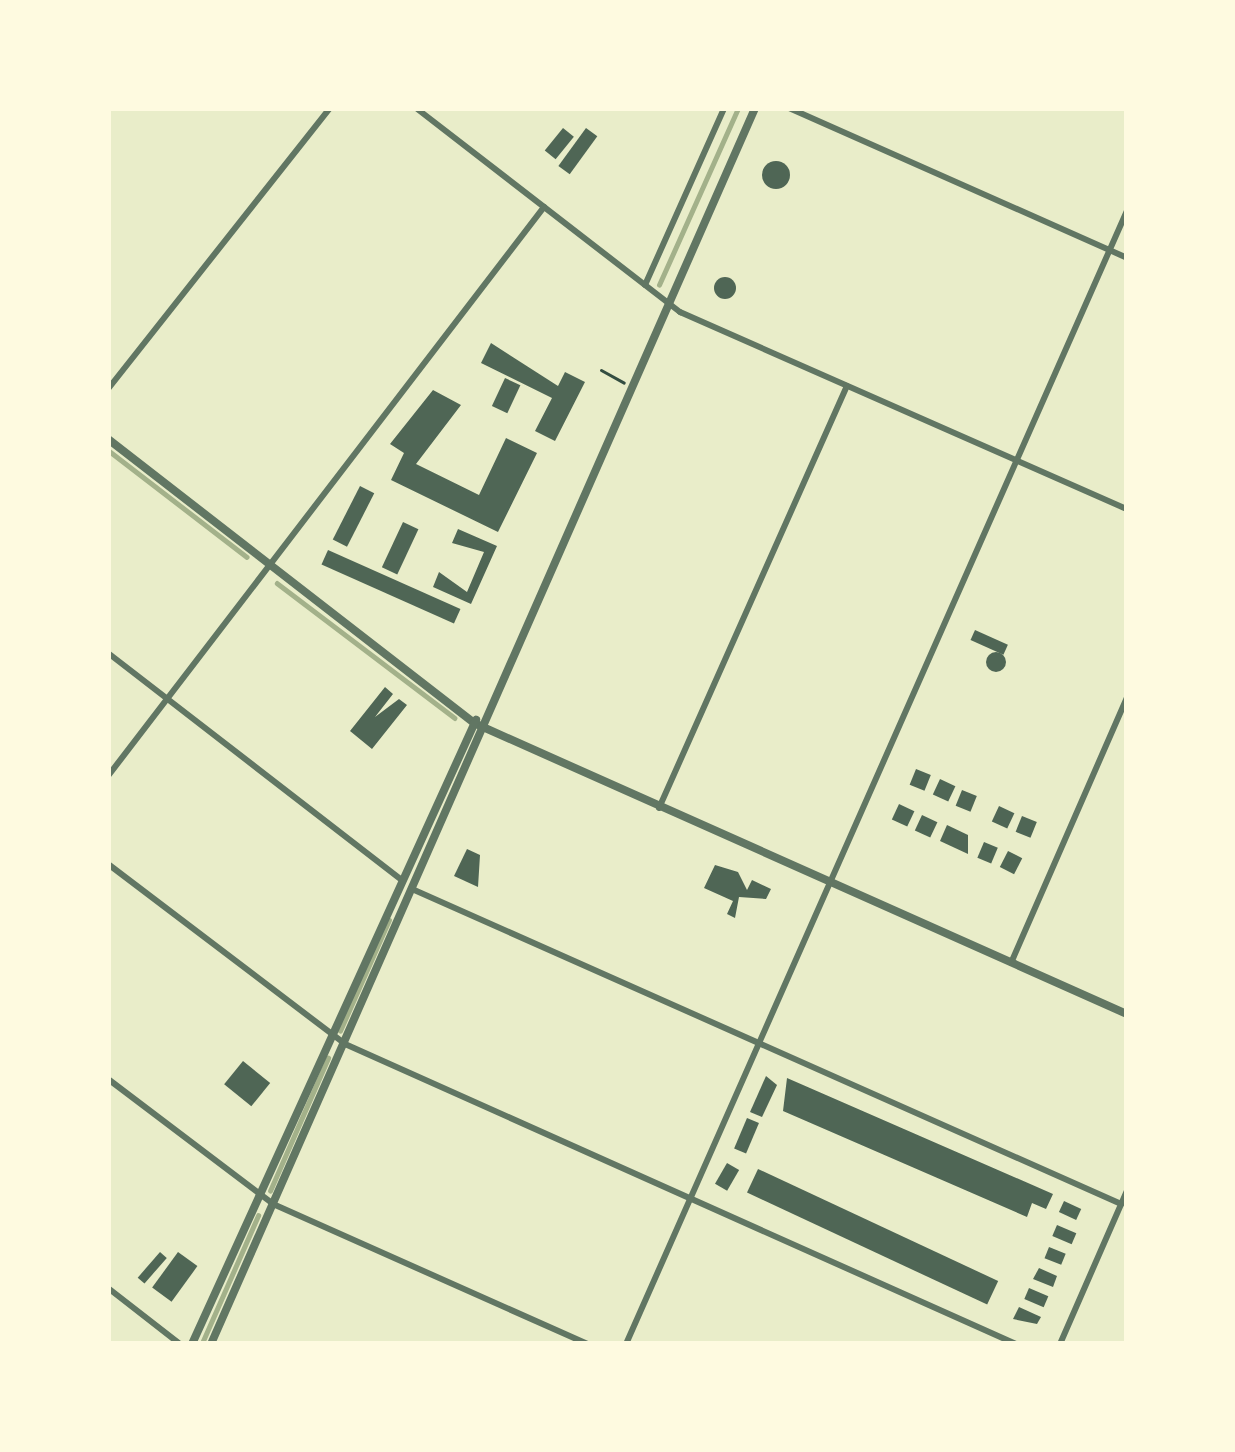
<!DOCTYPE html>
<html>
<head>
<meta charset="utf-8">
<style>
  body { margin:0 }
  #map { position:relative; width:1235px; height:1452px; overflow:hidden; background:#e9edc9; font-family:"DM Sans",sans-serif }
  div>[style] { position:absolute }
  .stream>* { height:4.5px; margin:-2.25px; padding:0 2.25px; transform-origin:2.25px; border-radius:2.25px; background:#a3b18a }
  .building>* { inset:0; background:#4f6655; transform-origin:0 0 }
  .round { border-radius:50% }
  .path>* { height:3px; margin:-1.5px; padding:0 1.5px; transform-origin:1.5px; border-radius:1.5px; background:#344e41 }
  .minor>* { height:6px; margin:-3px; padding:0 3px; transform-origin:3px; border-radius:3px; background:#617663 }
  .tertiary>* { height:8px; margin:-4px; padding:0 4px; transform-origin:4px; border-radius:4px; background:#617663 }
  span { translate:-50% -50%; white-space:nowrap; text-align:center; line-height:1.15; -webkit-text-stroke:9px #fefae0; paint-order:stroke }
  .frame { position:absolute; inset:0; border:111px solid #fefae0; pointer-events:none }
</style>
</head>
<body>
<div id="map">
  <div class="stream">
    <i style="left:659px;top:285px;width:194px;rotate:-65.9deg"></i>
    <i style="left:108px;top:450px;width:175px;rotate:37.6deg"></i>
    <i style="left:277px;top:583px;width:223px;rotate:37.2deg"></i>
    <i style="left:340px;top:1031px;width:121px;rotate:-66.2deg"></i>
    <i style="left:270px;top:1191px;width:145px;rotate:-66.4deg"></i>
    <i style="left:203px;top:1341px;width:137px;rotate:-66.3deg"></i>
  </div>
  <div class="building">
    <i style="left:563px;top:128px;width:14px;height:29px;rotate:39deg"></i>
    <i style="left:586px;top:128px;width:14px;height:47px;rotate:36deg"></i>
    <i class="round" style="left:762px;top:161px;width:28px;height:28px"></i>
    <i class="round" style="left:714px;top:277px;width:22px;height:22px"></i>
    <i style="clip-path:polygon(491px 343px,558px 386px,565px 372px,585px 382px,555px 441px,535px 431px,552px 398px,481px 363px)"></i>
    <i style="left:505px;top:378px;width:17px;height:31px;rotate:25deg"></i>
    <i style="clip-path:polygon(433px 390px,461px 405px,416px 464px,479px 495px,506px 438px,537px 453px,498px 532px,391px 480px,404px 453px,390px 444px)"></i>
    <i style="left:360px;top:486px;width:16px;height:60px;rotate:27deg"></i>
    <i style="left:403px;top:522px;width:17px;height:50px;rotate:25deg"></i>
    <i style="clip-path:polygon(458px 529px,497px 546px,471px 604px,433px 587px,439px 572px,467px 592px,484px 552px,452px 543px)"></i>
    <i style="left:328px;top:550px;width:145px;height:16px;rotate:24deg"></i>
    <i style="left:975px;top:630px;width:36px;height:11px;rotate:24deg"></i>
    <i class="round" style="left:986px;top:652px;width:20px;height:20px"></i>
    <i style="clip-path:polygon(385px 687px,393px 694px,375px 717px,399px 699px,407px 705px,372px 749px,350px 731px)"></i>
    <i style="left:916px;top:769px;width:16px;height:17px;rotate:22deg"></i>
    <i style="left:940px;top:779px;width:17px;height:17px;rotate:25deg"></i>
    <i style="left:962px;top:790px;width:16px;height:17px;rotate:22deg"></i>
    <i style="left:899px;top:804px;width:17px;height:17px;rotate:25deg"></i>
    <i style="left:999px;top:806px;width:17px;height:17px;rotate:25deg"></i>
    <i style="left:922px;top:815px;width:17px;height:17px;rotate:25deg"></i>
    <i style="left:1022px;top:816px;width:16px;height:17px;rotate:22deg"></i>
    <i style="clip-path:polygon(947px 825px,968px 835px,968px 854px,940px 841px)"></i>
    <i style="left:984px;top:842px;width:15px;height:17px;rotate:23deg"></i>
    <i style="clip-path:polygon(467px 849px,480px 855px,478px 887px,454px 876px)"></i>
    <i style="left:1008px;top:851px;width:16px;height:18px;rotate:27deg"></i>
    <i style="clip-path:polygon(715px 865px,738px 872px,747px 890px,752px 880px,771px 889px,766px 899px,739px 897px,735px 918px,727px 914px,733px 901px,704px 888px)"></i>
    <i style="left:243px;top:1061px;width:35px;height:30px;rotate:39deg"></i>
    <i style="clip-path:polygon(766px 1076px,777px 1085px,762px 1117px,750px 1112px)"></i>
    <i style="clip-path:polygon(787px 1078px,1053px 1194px,1046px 1209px,1032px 1203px,1027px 1217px,783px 1111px)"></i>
    <i style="left:747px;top:1118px;width:13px;height:33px;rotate:23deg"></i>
    <i style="left:727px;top:1163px;width:14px;height:24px;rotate:30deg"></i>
    <i style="left:758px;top:1169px;width:265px;height:26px;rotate:25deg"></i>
    <i style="left:1064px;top:1201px;width:19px;height:12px;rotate:25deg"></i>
    <i style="left:1057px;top:1225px;width:21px;height:12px;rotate:23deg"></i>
    <i style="left:1049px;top:1247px;width:18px;height:12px;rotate:22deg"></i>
    <i style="left:160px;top:1252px;width:9px;height:34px;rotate:41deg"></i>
    <i style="left:178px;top:1252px;width:24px;height:44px;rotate:36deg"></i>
    <i style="clip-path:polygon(1039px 1268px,1057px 1276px,1053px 1287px,1033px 1279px)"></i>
    <i style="left:1029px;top:1288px;width:21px;height:12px;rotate:23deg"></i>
    <i style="clip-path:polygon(1019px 1307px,1041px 1317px,1037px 1324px,1013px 1319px)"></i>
  </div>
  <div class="path">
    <i style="left:601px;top:370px;width:26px;rotate:29deg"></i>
  </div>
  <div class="minor">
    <i style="left:416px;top:108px;width:334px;rotate:37.7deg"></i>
    <i style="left:680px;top:312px;width:488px;rotate:23.8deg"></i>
    <i style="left:789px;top:108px;width:370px;rotate:23.9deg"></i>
    <i style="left:645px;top:285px;width:194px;rotate:-65.9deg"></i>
    <i style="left:108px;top:389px;width:358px;rotate:-51.7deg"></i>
    <i style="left:108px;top:653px;width:371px;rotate:37.7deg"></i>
    <i style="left:108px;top:776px;width:717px;rotate:-52.54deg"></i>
    <i style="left:659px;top:808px;width:462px;rotate:-66deg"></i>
    <i style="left:108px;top:864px;width:298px;rotate:37.2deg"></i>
    <i style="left:345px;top:1044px;width:735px;rotate:24.09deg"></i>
    <i style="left:412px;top:889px;width:776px;rotate:23.95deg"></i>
    <i style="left:1011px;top:963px;width:290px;rotate:-66.4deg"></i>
    <i style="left:108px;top:1079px;width:207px;rotate:37.1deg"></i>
    <i style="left:273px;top:1204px;width:345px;rotate:24deg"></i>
    <i style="left:108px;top:1288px;width:91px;rotate:37.9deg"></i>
    <i style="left:626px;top:1344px;width:1239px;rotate:-66.15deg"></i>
    <i style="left:1060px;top:1344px;width:167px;rotate:-66.4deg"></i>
  </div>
  <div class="tertiary">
    <i style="left:108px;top:439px;width:463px;rotate:37.8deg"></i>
    <i style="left:474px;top:723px;width:715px;rotate:24.02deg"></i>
    <i style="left:192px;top:1344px;width:686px;rotate:-65.53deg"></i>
    <i style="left:211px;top:1344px;width:1350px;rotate:-66.24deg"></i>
  </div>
  <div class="frame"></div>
</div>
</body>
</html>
